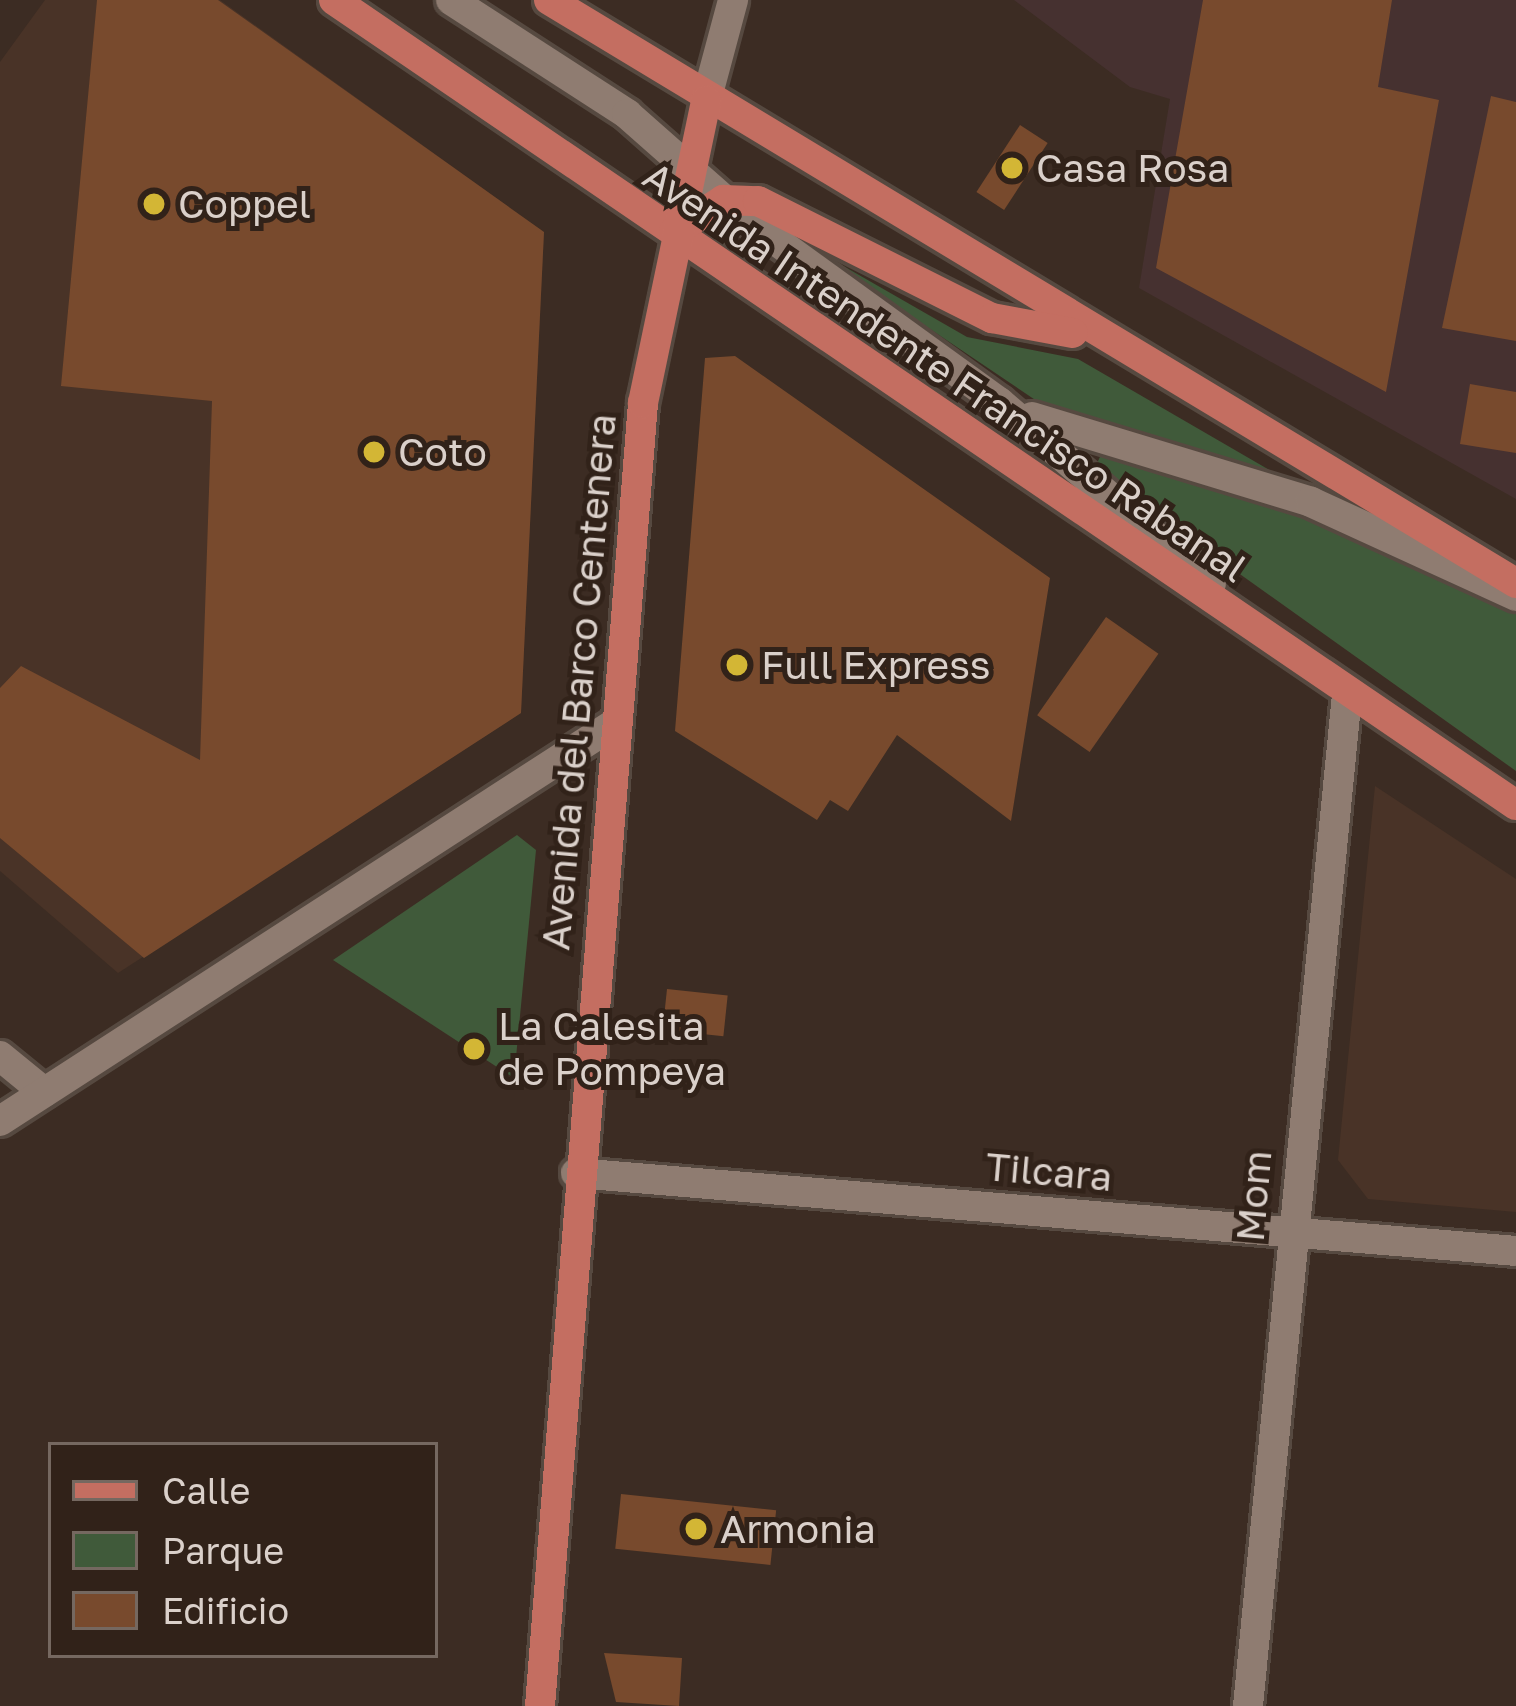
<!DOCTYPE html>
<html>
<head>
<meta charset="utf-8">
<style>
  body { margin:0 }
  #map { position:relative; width:1516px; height:1706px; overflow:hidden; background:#3c2c23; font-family:"Golos Text",sans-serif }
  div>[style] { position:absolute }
  .built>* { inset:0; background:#493327 }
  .industrial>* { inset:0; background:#463130 }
  .green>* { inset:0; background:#405a3a }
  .building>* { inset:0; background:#784a2d; transform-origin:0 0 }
  .roads { filter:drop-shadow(3px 0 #564940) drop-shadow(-3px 0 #564940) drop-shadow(0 3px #564940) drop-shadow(0 -3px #564940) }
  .minor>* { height:30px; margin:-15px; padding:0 15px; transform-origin:15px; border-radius:15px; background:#8f7c71 }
  .major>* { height:30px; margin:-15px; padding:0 15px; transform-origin:15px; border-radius:15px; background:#c46e61 }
  .dots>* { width:33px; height:33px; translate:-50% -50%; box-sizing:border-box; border:6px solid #312219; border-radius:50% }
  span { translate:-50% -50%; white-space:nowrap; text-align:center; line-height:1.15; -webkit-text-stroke:10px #312219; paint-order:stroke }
  .poi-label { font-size:39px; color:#dad0ca }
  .left { translate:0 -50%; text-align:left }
  .street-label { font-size:39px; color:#dad0ca }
  .legend { position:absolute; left:48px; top:1442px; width:390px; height:216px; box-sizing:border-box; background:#312219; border:3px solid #756860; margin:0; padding:15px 21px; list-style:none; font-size:36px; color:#dad0ca }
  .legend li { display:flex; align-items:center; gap:24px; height:60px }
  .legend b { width:60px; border:3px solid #756860 }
</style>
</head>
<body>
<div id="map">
  <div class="built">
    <i style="clip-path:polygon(45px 0,220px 0,544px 232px,521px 713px,118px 973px,0 871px,0 62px)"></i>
    <i style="clip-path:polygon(1375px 786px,1516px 879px,1516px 1212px,1368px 1199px,1338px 1160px)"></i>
  </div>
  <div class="industrial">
    <i style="clip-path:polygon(1014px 0,1516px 0,1516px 499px,1139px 288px,1170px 99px,1130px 87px)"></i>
  </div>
  <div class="green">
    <i style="clip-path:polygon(798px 240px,967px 337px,1078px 359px,1516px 613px,1516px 771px,1094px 470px,1109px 437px,1068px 422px)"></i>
    <i style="clip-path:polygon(517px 835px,536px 850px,514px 1078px,333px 960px)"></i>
  </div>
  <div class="building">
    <i style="clip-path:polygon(97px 0,218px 0,544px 232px,521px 713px,144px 958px,0 838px,0 688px,21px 666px,200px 760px,212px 401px,61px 386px)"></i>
    <i style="clip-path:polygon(1203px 0,1392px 0,1378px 87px,1439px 100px,1386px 392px,1156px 268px)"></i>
    <i style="clip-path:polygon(1491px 96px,1516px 102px,1516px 341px,1442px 328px)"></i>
    <i style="left:1020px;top:125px;width:33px;height:80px;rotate:33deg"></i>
    <i style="clip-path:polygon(735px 356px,1050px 578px,1011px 821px,897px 735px,848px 811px,830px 800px,817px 820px,675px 731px,705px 358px)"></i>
    <i style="clip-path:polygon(1470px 384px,1516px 392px,1516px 453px,1460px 444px)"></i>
    <i style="left:1106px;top:617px;width:64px;height:120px;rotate:35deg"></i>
    <i style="left:667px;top:989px;width:61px;height:41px;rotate:6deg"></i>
    <i style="left:621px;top:1494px;width:156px;height:55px;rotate:6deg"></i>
    <i style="clip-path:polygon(604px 1653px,682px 1658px,679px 1706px,616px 1702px)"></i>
  </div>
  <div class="roads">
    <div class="minor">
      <i style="left:451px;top:0;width:210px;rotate:32.9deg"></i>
      <i style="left:627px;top:114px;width:159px;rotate:41.4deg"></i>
      <i style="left:746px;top:219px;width:312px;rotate:35.9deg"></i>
      <i style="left:999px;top:402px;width:279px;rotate:40.6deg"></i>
      <i style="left:706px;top:101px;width:105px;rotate:-75deg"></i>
      <i style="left:1032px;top:417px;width:292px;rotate:16.9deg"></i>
      <i style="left:1311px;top:502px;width:226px;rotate:24.6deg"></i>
      <i style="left:0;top:1056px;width:57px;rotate:39.3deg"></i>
      <i style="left:0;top:1121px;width:731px;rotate:-32.89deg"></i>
      <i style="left:576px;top:1173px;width:943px;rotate:4.74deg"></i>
      <i style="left:1248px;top:1706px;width:1017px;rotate:-84.41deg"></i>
    </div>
    <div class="major">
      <i style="left:334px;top:0;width:1430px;rotate:34.26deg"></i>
      <i style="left:549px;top:0;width:1129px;rotate:31.09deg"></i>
      <i style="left:674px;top:232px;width:59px;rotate:-33.1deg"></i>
      <i style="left:723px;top:200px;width:35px;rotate:2deg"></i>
      <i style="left:758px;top:201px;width:262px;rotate:26.6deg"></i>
      <i style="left:992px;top:318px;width:82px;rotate:10.5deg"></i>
      <i style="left:540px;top:1706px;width:1307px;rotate:-85.48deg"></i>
      <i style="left:643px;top:403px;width:309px;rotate:-78.2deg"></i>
    </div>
  </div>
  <div class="dots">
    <i style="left:1012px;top:168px;background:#d3b635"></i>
    <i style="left:154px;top:204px;background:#d3b635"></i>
    <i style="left:374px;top:452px;background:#d3b635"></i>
    <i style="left:737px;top:665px;background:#d3b635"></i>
    <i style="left:474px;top:1049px;background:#d3b635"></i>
    <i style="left:696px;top:1529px;background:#d3b635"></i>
  </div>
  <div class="poi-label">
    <span class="left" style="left:1036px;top:168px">Casa Rosa</span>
    <span class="left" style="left:178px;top:204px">Coppel</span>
    <span class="left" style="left:398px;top:452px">Coto</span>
    <span class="left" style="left:761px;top:665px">Full Express</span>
    <span class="left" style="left:498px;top:1049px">La Calesita<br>de Pompeya</span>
    <span class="left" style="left:720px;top:1529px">Armonia</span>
  </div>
  <div class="street-label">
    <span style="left:945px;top:372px;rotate:34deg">Avenida Intendente Francisco Rabanal</span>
    <span style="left:579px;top:682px;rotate:-85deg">Avenida del Barco Centenera</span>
    <span style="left:1049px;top:1172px;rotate:5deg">Tilcara</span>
    <span style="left:1254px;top:1196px;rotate:-85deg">Mom</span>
  </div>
  <ul class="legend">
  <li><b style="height:15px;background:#c46e61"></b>Calle</li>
  <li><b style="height:33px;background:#405a3a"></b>Parque</li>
  <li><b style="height:33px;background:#784a2d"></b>Edificio</li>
  </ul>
</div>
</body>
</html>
